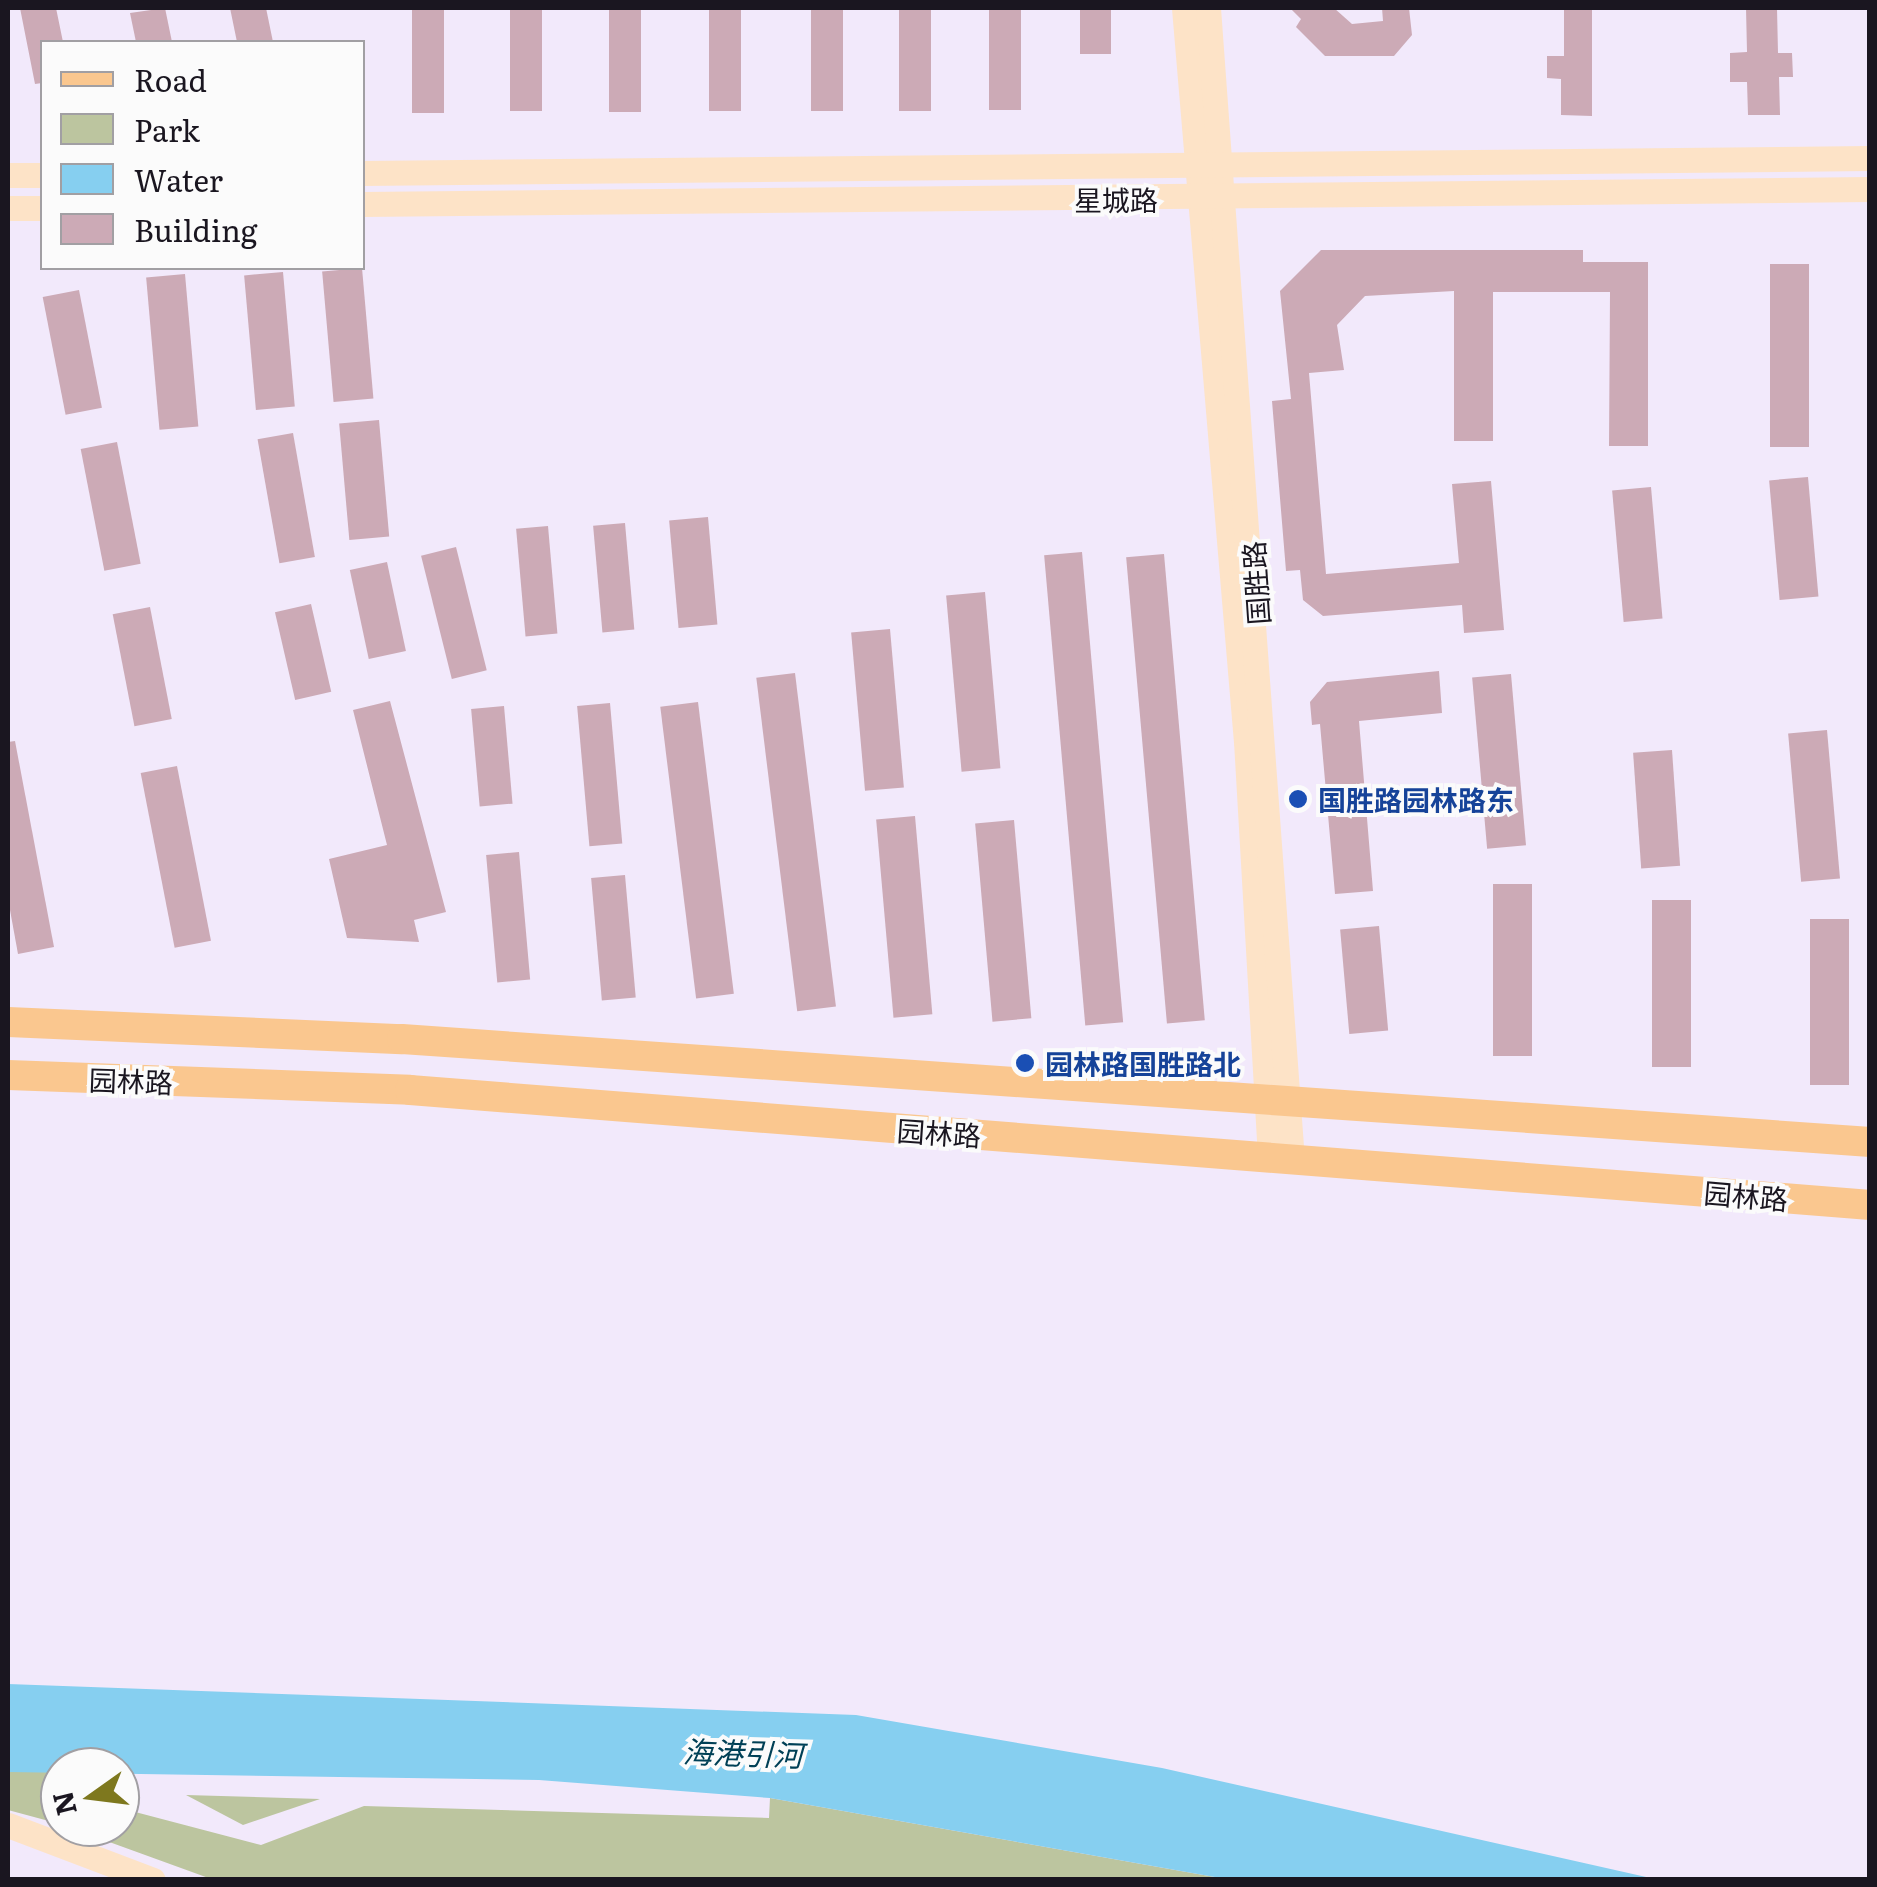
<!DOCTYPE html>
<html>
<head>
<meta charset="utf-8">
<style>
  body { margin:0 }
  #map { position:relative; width:1877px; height:1887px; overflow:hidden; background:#f2e9fb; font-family:Literata,"Noto Sans SC",serif }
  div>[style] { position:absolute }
  .green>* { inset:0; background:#bcc59f }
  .water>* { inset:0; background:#86cff0 }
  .building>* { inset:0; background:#ccaab6; transform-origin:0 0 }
  .secondary>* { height:25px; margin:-12.5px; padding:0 12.5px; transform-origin:12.5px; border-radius:12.5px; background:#fde3c7 }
  .primary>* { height:30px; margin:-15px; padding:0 15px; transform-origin:15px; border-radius:15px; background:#fac78f }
  .dots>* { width:28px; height:28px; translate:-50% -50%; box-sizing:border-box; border:5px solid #fbfbfb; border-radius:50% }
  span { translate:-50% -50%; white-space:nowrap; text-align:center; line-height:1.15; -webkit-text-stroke:8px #fbfbfb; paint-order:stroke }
  .street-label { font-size:28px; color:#1a1620 }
  .transit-label { font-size:28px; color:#164399; font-weight:700 }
  .left { translate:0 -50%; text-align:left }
  .water-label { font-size:30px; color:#004056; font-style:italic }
  .frame { position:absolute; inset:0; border:10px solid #1a1620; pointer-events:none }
  .legend { position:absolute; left:40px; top:40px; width:325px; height:230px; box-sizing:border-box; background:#fbfbfb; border:2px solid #a19fa3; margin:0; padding:12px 18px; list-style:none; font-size:30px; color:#1a1620 }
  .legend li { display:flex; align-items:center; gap:20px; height:50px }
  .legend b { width:50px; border:2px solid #a19fa3 }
  .north { position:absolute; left:40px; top:1747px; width:100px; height:100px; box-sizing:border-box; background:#fbfbfb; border:2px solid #a19fa3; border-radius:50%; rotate:256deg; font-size:28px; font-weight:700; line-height:40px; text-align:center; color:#1a1620 }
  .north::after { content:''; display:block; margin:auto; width:35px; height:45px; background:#7e781e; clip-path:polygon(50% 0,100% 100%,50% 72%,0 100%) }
</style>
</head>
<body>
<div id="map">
  <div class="green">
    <i style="clip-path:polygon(8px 1772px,60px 1772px,60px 1824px,8px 1810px)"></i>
    <i style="clip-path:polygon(186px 1795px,320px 1799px,243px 1825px)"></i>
    <i style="clip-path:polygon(770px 1798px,1226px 1879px,214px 1880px,68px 1827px,120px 1827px,120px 1808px,261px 1845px,364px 1806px,769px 1818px)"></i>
  </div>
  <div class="water">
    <i style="clip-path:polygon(8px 1684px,856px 1715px,1162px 1768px,1655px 1879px,1226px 1879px,770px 1798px,539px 1780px,8px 1772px)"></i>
  </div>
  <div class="building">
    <i style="clip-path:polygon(20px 8px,56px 8px,63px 42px,42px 42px,42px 83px,35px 84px)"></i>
    <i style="clip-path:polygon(165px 8px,172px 42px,136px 42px,130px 13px)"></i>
    <i style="clip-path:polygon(230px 8px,266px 8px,273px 42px,237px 42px)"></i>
    <i style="left:412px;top:8px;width:32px;height:105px"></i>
    <i style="left:510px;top:8px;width:32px;height:103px"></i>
    <i style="left:609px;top:8px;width:32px;height:104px"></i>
    <i style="left:709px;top:8px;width:32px;height:103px"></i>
    <i style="left:811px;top:8px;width:32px;height:103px"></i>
    <i style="left:899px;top:8px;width:32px;height:103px"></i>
    <i style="left:989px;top:8px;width:32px;height:102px"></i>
    <i style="left:1080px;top:8px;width:31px;height:46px"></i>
    <i style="clip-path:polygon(1290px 8px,1334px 8px,1352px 24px,1383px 21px,1382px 8px,1409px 8px,1412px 35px,1394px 56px,1325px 56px,1296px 27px,1301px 19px)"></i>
    <i style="clip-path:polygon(1564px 8px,1592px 8px,1592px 116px,1561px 115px,1561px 79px,1547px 78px,1547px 56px,1564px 56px)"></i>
    <i style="clip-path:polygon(1746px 8px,1777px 8px,1778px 53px,1792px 53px,1793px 77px,1779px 77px,1780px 115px,1748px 115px,1747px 82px,1730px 82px,1730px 53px,1747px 52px)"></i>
    <i style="clip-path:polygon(1321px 250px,1583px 250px,1583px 262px,1648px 262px,1648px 446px,1609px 446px,1610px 292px,1493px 292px,1493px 441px,1454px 441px,1454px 291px,1365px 296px,1337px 325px,1344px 370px,1309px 373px,1326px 574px,1459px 563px,1452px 484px,1491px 481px,1504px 630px,1464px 633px,1462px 605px,1323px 616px,1303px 600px,1300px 570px,1286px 571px,1272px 401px,1291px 399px,1280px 291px)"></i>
    <i style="left:1770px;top:264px;width:39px;height:183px"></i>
    <i style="left:362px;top:268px;width:131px;height:40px;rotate:85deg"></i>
    <i style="left:283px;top:272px;width:135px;height:39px;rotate:85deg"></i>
    <i style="left:185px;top:274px;width:153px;height:39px;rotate:85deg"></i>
    <i style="left:79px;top:290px;width:120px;height:37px;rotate:79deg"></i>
    <i style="left:379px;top:420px;width:117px;height:40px;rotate:85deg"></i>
    <i style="left:293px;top:433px;width:126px;height:36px;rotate:80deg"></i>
    <i style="left:117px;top:442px;width:124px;height:37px;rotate:79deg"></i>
    <i style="left:1808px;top:477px;width:120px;height:39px;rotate:85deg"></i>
    <i style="left:1651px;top:487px;width:132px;height:39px;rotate:85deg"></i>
    <i style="left:708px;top:517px;width:108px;height:39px;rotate:85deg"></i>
    <i style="left:625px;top:523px;width:107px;height:32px;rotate:85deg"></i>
    <i style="left:548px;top:526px;width:108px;height:32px;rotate:85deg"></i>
    <i style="left:456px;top:547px;width:127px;height:36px;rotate:76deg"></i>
    <i style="left:1082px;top:552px;width:472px;height:38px;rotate:85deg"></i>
    <i style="left:1164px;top:554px;width:468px;height:38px;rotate:85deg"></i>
    <i style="left:387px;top:562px;width:91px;height:38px;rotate:78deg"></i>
    <i style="left:985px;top:592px;width:177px;height:39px;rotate:85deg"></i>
    <i style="left:311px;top:604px;width:90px;height:37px;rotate:77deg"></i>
    <i style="left:150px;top:607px;width:114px;height:38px;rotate:79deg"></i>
    <i style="left:890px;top:629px;width:159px;height:39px;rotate:85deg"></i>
    <i style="clip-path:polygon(1439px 671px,1442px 713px,1359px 721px,1373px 891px,1335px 894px,1320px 724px,1312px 725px,1310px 702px,1327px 682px)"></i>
    <i style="left:795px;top:673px;width:336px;height:39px;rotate:83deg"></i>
    <i style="left:1511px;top:674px;width:172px;height:39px;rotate:85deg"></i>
    <i style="clip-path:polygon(390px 701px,446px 912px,414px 920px,419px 942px,347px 938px,329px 859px,387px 845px,353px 710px)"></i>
    <i style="left:698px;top:702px;width:294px;height:38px;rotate:83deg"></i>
    <i style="left:610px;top:703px;width:141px;height:33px;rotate:85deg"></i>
    <i style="left:504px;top:706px;width:98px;height:33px;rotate:85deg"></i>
    <i style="left:1827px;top:730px;width:149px;height:39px;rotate:85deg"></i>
    <i style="clip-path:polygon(15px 741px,54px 947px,18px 954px,8px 899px,8px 742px)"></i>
    <i style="left:1672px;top:750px;width:116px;height:39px;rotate:86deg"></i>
    <i style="left:177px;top:766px;width:178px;height:37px;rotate:79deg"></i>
    <i style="left:915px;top:816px;width:199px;height:39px;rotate:85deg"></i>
    <i style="left:1014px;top:820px;width:199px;height:39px;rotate:85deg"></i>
    <i style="left:519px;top:852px;width:128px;height:33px;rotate:85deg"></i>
    <i style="left:625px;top:875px;width:123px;height:34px;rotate:85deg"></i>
    <i style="left:1493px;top:884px;width:39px;height:172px"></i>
    <i style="left:1652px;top:900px;width:39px;height:167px"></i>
    <i style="left:1810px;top:919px;width:39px;height:166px"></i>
    <i style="left:1379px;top:926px;width:105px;height:39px;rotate:85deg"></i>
  </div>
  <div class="secondary">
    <i style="left:1184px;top:8px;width:736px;rotate:85.17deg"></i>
    <i style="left:1246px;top:741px;width:417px;rotate:86.7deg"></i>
    <i style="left:1208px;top:8px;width:1154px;rotate:85.83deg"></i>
    <i style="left:362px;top:173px;width:1508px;rotate:-0.57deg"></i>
    <i style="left:8px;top:175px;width:34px"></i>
    <i style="left:362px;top:204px;width:1508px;rotate:-0.57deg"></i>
    <i style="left:8px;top:208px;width:34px"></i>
    <i style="left:8px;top:1825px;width:155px;rotate:20.8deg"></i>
  </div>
  <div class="primary">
    <i style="left:8px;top:1022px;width:394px;rotate:2.5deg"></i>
    <i style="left:402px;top:1039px;width:1472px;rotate:4.01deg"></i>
    <i style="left:8px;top:1075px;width:402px;rotate:2.1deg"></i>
    <i style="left:410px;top:1090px;width:1465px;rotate:4.5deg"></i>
  </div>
  <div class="dots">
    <i style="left:1298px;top:799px;background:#1a4fb4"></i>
    <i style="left:1025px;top:1063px;background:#1a4fb4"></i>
  </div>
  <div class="street-label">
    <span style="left:1116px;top:199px">星城路</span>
    <span style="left:1255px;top:583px;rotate:-94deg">国胜路</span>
    <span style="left:131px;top:1080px;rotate:2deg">园林路</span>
    <span style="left:939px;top:1132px;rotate:4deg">园林路</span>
    <span style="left:1746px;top:1195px;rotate:5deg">园林路</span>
  </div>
  <div class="transit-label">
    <span class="left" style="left:1318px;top:799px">国胜路园林路东</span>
    <span class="left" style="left:1045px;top:1063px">园林路国胜路北</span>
  </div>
  <div class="water-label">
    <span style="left:743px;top:1752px;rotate:2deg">海港引河</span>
  </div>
  <div class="frame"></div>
  <ul class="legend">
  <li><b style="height:12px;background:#fac78f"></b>Road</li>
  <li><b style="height:28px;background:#bcc59f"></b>Park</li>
  <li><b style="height:28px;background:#86cff0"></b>Water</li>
  <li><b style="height:28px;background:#ccaab6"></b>Building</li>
  </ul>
  <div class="north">N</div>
</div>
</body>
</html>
